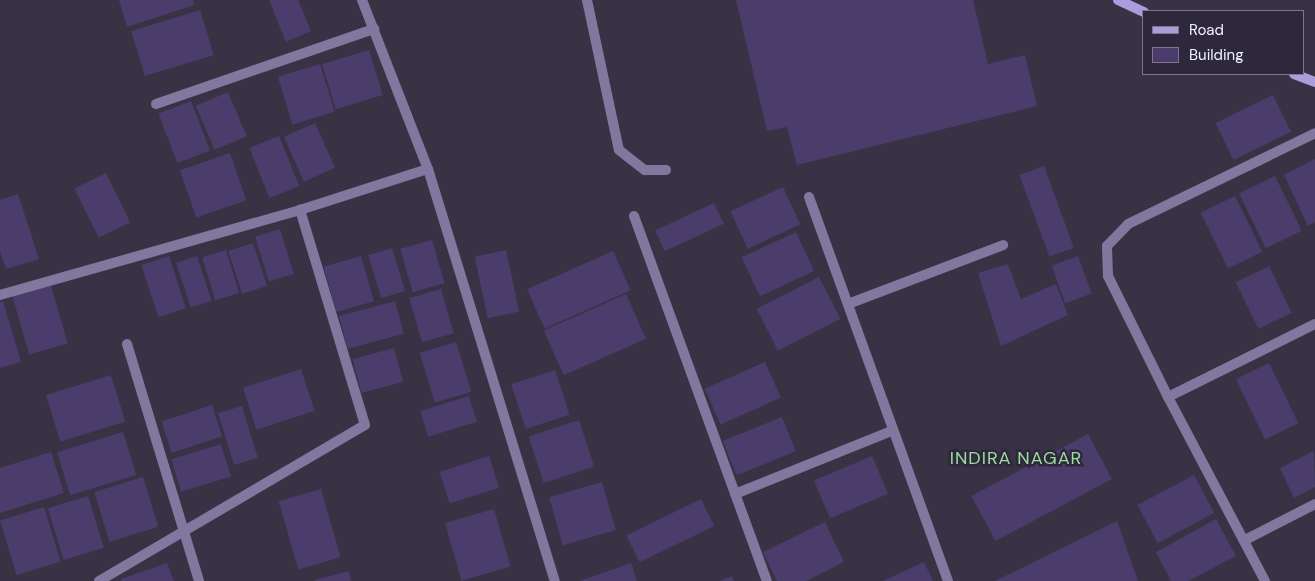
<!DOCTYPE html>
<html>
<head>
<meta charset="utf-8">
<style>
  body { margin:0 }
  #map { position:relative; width:1315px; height:581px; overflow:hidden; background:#373345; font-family:"DM Sans",sans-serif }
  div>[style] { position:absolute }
  .building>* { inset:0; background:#4a3d6b; transform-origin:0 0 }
  .lane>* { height:10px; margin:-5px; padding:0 5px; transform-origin:5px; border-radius:5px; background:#8178a0 }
  .street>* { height:10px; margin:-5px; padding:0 5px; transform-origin:5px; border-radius:5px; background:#8178a0 }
  .secondary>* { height:10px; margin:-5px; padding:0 5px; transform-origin:5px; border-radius:5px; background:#ab9cdc }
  span { translate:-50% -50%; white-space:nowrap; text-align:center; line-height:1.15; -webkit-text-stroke:5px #2d283b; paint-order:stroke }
  .neighbourhood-label { font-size:18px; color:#9fdaa0; letter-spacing:1px }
  .legend { position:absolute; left:1142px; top:10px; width:162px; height:65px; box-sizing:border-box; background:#2d283b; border:1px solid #7c7889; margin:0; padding:6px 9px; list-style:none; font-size:15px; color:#f3f1fd }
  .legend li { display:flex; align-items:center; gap:10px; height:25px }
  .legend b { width:25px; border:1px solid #7c7889 }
</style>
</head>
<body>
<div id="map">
  <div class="building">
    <i style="clip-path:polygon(119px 0,193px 0,194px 5px,127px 27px)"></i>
    <i style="clip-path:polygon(269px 0,298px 0,311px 31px,286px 42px)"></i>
    <i style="clip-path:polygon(736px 0,973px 0,988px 64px,1025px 55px,1037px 106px,797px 165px,787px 127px,767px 131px)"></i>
    <i style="left:200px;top:10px;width:47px;height:72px;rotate:73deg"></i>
    <i style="left:369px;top:50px;width:47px;height:49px;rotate:73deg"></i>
    <i style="left:320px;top:64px;width:50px;height:44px;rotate:73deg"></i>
    <i style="left:228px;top:92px;width:48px;height:35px;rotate:67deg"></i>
    <i style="left:1273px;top:95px;width:41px;height:64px;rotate:64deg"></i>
    <i style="left:191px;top:101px;width:53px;height:35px;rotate:69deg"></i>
    <i style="left:315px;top:123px;width:49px;height:34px;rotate:66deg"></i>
    <i style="left:279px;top:136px;width:54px;height:32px;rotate:68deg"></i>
    <i style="left:230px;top:153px;width:50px;height:53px;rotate:71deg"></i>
    <i style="clip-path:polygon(1315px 159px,1315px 222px,1308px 226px,1284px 175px)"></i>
    <i style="left:1044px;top:166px;width:87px;height:26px;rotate:70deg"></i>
    <i style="left:106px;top:173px;width:55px;height:35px;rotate:64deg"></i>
    <i style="left:1275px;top:176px;width:61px;height:40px;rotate:64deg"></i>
    <i style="left:783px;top:187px;width:41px;height:58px;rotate:65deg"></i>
    <i style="clip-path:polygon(18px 194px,39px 259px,6px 269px,0 251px,0 200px)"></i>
    <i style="left:1235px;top:196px;width:62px;height:38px;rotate:64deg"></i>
    <i style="left:714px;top:203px;width:23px;height:65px;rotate:65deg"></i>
    <i style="left:280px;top:229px;width:47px;height:26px;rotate:73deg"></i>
    <i style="left:796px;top:232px;width:43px;height:60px;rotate:65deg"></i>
    <i style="left:432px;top:240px;width:45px;height:33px;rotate:74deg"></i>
    <i style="left:253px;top:243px;width:45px;height:26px;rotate:72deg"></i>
    <i style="left:392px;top:248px;width:45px;height:25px;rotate:73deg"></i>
    <i style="left:226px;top:250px;width:45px;height:25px;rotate:73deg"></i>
    <i style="left:506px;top:250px;width:63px;height:32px;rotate:78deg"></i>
    <i style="left:613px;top:251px;width:43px;height:94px;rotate:66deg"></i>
    <i style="left:169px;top:256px;width:55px;height:29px;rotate:72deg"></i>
    <i style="left:197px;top:256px;width:47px;height:22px;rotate:72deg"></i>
    <i style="left:361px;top:256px;width:47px;height:39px;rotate:74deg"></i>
    <i style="left:1078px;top:256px;width:40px;height:28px;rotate:70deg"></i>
    <i style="clip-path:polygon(1008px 264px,1021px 299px,1056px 284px,1068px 315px,1001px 346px,978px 273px)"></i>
    <i style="left:1269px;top:266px;width:52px;height:37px;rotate:64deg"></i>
    <i style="left:819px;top:277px;width:47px;height:70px;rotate:63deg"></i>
    <i style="left:50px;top:282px;width:64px;height:40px;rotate:74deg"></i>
    <i style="left:441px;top:289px;width:46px;height:33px;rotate:74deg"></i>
    <i style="left:626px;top:294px;width:49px;height:90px;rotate:66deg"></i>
    <i style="clip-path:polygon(3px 301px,21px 362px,0 368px,0 302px)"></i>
    <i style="left:395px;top:301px;width:34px;height:58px;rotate:75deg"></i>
    <i style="left:456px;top:342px;width:52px;height:38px;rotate:73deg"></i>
    <i style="left:394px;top:348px;width:35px;height:43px;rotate:75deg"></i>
    <i style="left:765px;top:362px;width:39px;height:66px;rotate:66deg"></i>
    <i style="left:1269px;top:363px;width:67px;height:37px;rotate:64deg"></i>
    <i style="left:301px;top:369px;width:44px;height:61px;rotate:72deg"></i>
    <i style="left:555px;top:370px;width:47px;height:46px;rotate:72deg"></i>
    <i style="left:111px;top:375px;width:49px;height:68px;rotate:73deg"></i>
    <i style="left:469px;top:396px;width:27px;height:51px;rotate:73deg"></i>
    <i style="left:212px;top:405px;width:33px;height:53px;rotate:72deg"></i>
    <i style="left:242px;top:406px;width:54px;height:25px;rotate:73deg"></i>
    <i style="left:782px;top:417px;width:37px;height:64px;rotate:68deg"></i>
    <i style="left:579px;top:420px;width:49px;height:53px;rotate:72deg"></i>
    <i style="left:123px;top:432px;width:45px;height:69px;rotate:73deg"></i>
    <i style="left:1088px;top:434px;width:51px;height:132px;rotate:62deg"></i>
    <i style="left:221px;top:444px;width:34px;height:52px;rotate:73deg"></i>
    <i style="clip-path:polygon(1314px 451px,1315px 487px,1294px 498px,1280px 468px)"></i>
    <i style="clip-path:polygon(51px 452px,64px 493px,0 513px,0 468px)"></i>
    <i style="left:489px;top:456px;width:33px;height:52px;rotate:72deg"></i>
    <i style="left:872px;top:456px;width:41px;height:63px;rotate:67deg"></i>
    <i style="left:1194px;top:475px;width:43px;height:64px;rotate:62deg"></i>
    <i style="left:143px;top:477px;width:52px;height:51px;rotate:73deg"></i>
    <i style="left:602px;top:482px;width:50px;height:55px;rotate:74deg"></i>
    <i style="left:321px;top:489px;width:71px;height:44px;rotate:74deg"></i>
    <i style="left:88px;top:496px;width:54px;height:42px;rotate:73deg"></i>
    <i style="left:701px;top:499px;width:30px;height:83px;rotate:64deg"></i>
    <i style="left:44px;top:507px;width:57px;height:46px;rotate:73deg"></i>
    <i style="left:494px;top:509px;width:60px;height:51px;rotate:74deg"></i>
    <i style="clip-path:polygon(1216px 519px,1236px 556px,1188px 581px,1171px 581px,1156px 552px)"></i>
    <i style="clip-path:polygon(1117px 521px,1138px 581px,995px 581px)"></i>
    <i style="clip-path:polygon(825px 522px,844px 562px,806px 581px,777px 581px,763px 552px)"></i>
    <i style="clip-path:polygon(924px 562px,933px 581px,883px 581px)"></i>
    <i style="clip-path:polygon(167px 563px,174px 581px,121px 581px,121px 579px)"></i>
    <i style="clip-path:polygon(631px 563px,637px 581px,580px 581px)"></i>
    <i style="clip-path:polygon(349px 571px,351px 581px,315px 581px,315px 580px)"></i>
    <i style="clip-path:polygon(732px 576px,734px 581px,720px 581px)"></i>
  </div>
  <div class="lane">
    <i style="left:587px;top:0;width:153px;rotate:78deg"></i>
    <i style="left:619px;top:150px;width:33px;rotate:38deg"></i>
    <i style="left:645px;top:170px;width:21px"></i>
  </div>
  <div class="street">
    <i style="left:362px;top:0;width:181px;rotate:68.7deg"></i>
    <i style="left:428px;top:169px;width:431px;rotate:72.9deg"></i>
    <i style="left:156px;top:104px;width:231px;rotate:-19deg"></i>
    <i style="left:809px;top:197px;width:408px;rotate:70.1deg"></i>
    <i style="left:634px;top:216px;width:388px;rotate:70deg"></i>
    <i style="left:0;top:295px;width:312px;rotate:-15.8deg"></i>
    <i style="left:300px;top:210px;width:134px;rotate:-17.8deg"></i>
    <i style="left:848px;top:304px;width:166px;rotate:-20.8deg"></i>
    <i style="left:127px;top:344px;width:248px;rotate:73.1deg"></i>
    <i style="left:1168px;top:397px;width:135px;rotate:-116.4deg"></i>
    <i style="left:1108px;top:276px;width:30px;rotate:-92deg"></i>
    <i style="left:1107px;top:246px;width:30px;rotate:-46deg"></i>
    <i style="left:1128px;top:224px;width:208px;rotate:-25.9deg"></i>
    <i style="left:735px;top:494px;width:169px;rotate:-21.9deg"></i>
    <i style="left:1245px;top:540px;width:79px;rotate:-27.2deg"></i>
    <i style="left:99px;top:581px;width:308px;rotate:-30.4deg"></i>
    <i style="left:365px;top:425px;width:225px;rotate:-106.8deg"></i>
    <i style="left:1265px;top:581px;width:208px;rotate:-117.8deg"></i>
    <i style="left:1168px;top:397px;width:164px;rotate:-26.4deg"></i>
  </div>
  <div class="secondary">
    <i style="left:1118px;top:0;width:29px;rotate:25deg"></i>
    <i style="left:1294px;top:74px;width:22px;rotate:21deg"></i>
  </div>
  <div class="neighbourhood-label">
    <span style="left:1016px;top:458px">INDIRA NAGAR</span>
  </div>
  <ul class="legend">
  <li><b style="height:6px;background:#ab9cdc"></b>Road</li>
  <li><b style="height:14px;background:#4a3d6b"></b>Building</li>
  </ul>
</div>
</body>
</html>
